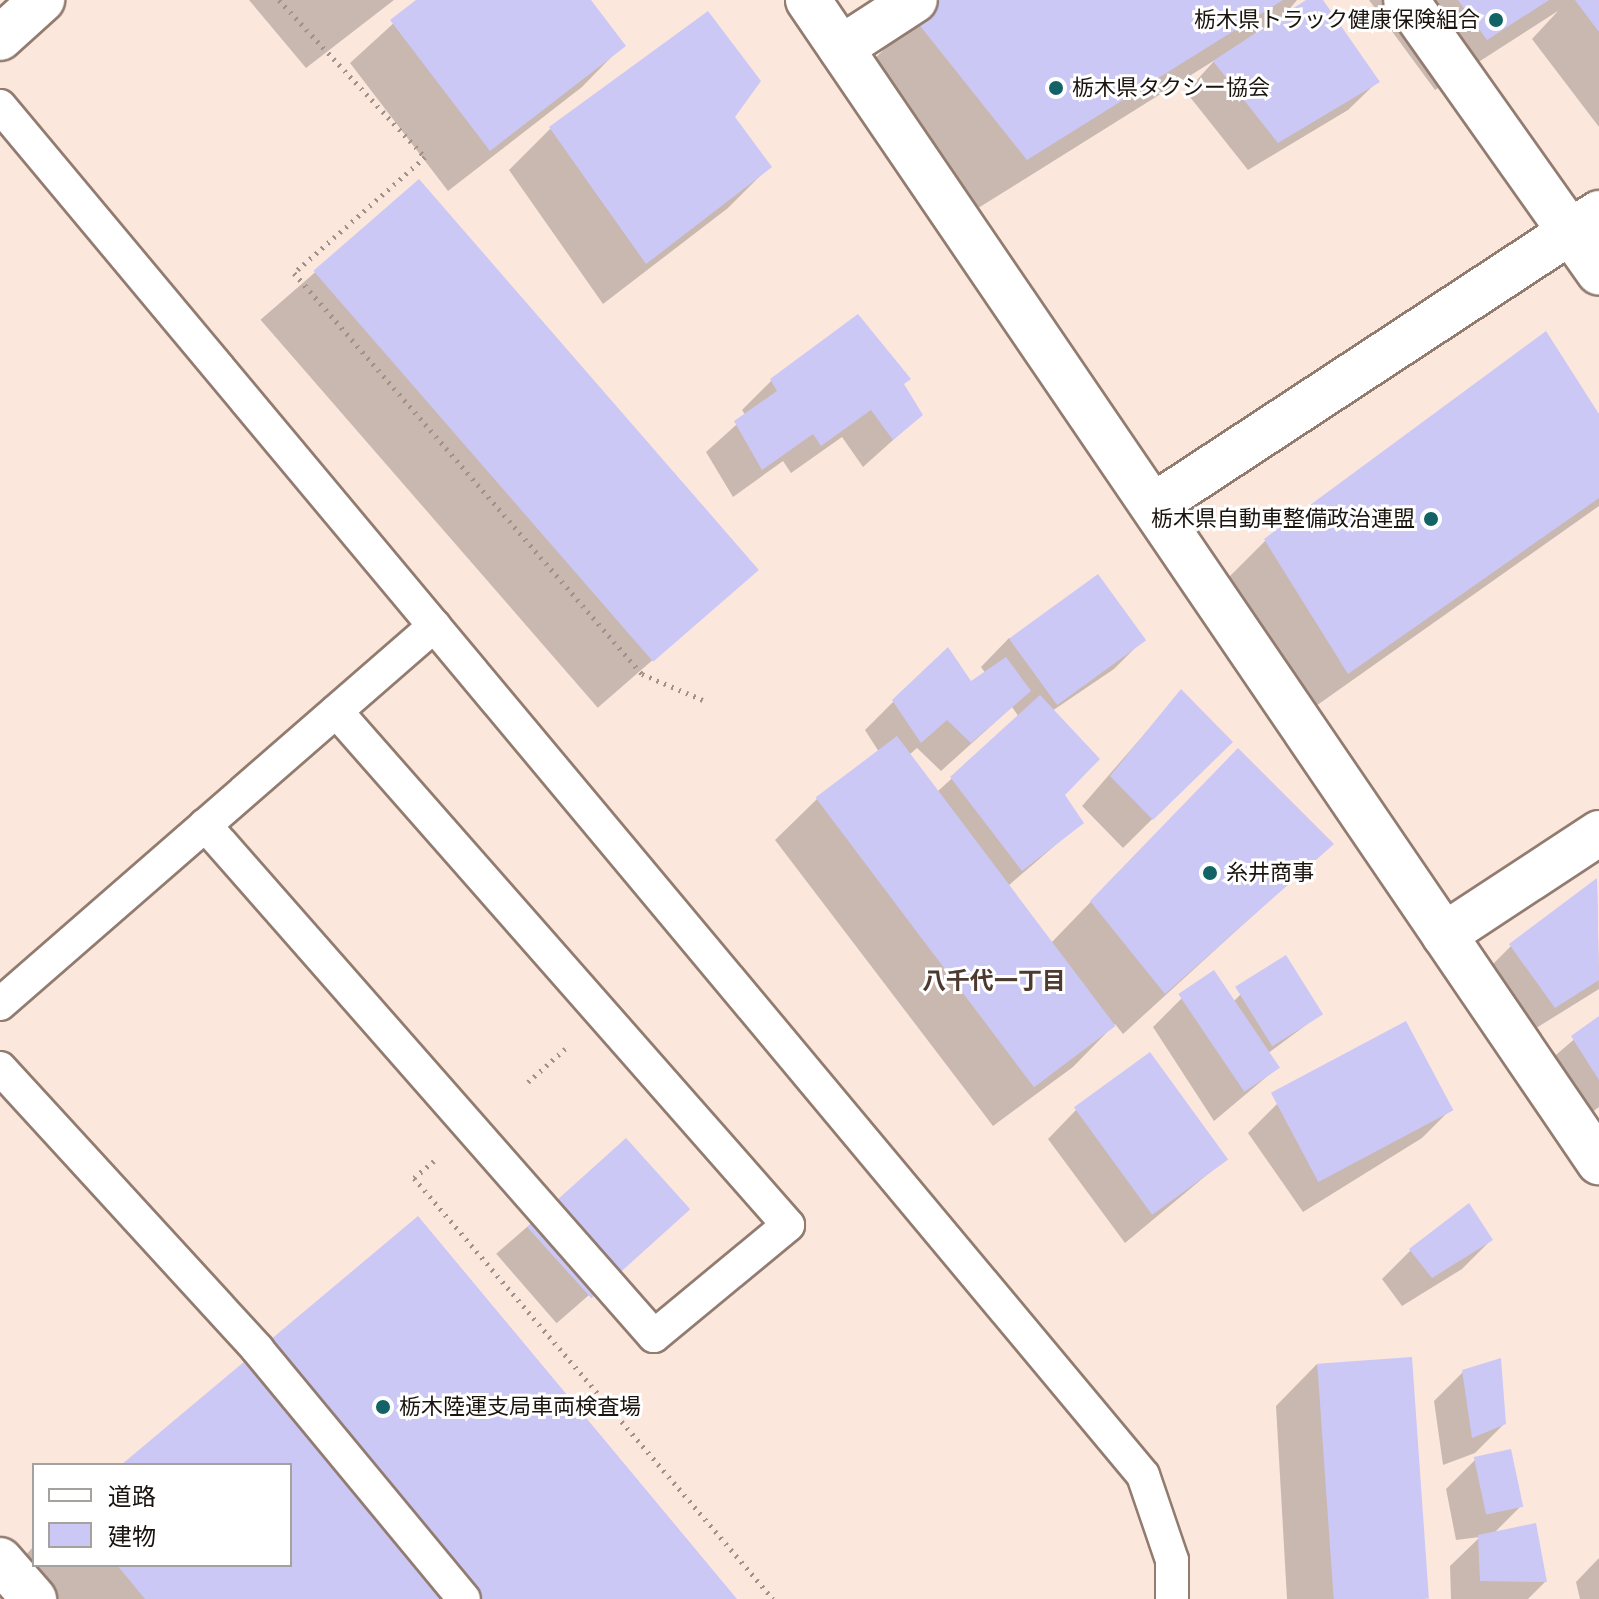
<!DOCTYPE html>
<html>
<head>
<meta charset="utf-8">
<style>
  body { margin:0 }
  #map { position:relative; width:1599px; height:1599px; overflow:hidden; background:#fce7dd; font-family:Poppins,"Noto Sans JP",sans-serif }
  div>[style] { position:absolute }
  .shadow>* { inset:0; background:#0003; transform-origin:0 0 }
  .building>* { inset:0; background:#ccc8f5; transform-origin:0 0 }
  .path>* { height:5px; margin-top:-2.5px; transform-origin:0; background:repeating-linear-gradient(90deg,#a19189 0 2px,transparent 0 8px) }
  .roads { filter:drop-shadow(2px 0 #927c70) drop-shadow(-2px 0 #927c70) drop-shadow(0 2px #927c70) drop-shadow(0 -2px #927c70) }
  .service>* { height:32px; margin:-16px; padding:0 16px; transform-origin:16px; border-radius:16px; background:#fff }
  .minor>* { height:44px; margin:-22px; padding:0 22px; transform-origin:22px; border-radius:22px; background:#fff }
  .tertiary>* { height:44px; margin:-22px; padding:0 22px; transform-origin:22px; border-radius:22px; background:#fff }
  .dots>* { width:22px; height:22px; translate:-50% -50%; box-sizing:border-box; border:4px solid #fff; border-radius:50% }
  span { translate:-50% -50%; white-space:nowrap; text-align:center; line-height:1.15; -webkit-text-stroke:6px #fff; paint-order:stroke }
  .poi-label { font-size:22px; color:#1b130e }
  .right { translate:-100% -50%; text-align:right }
  .left { translate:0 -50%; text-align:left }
  .neighbourhood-label { font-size:24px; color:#4d392f; font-weight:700 }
  .legend { position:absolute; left:32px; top:1463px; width:260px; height:104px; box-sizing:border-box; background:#fff; border:2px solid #a4a19f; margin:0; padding:10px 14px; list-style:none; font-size:24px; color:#1b130e }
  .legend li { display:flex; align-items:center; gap:16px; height:40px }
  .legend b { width:40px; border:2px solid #a4a19f }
</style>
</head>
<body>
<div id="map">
  <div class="shadow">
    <i style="clip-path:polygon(249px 0,394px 0,306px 68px)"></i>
    <i style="clip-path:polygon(419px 0,589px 0,623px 45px,582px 87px,448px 191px,350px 63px)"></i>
    <i style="clip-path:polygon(944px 0,1297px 0,1281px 19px,1309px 0,1320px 0,1377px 82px,1348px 110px,1248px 170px,1186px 92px,1215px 60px,975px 210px,863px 70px,915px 19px)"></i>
    <i style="clip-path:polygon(1369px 0,1599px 0,1599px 127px,1532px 39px,1558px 11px,1435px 90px)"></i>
    <i style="clip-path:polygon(708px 14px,733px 117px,769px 167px,728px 208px,603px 304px,509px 170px,550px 129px)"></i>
    <i style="left:419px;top:182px;width:514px;height:210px;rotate:49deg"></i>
    <i style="clip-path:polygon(771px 381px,902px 385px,921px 415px,863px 467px,842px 437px,791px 473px,783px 461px,733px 497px,706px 452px,746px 416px,742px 410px)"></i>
    <i style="clip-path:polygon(1599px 418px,1599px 506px,1306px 713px,1224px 582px,1265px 541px)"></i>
    <i style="clip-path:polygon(evenodd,1009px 638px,1143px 640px,1114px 669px,1052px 711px,1062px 795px,1081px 823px,1008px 886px,1051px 943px,1197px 792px,1331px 844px,1123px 1034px,1115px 1024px,1073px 1067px,993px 1126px,775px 840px,817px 799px,879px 752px,865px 730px,894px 701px,970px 684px,986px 674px,981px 667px,1009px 638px,1012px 707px,1019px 717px,937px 792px,909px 755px,917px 748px,941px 771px,1012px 707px)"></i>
    <i style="clip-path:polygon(1181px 692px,1230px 742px,1123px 848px,1082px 806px)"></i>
    <i style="clip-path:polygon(1597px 881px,1599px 989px,1525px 1035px,1482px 975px,1511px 946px)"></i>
    <i style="clip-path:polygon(1241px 994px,1321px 1014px,1267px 1054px,1277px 1068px,1214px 1121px,1153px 1027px,1182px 998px,1233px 1002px)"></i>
    <i style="clip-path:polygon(1599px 1018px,1599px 1107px,1579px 1122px,1543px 1066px)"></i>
    <i style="clip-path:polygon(1406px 1023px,1451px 1109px,1422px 1138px,1303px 1212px,1248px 1133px,1277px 1104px)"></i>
    <i style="clip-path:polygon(1076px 1110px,1226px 1159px,1125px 1243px,1048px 1139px)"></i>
    <i style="left:626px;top:1141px;width:92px;height:172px;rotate:49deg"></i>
    <i style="clip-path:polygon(417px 1218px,734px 1599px,51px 1599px,20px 1561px,34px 1546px,34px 1565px,290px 1565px,290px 1465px,124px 1465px)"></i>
    <i style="clip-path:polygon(1491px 1240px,1462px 1269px,1402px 1306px,1382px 1279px,1411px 1250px)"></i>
    <i style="clip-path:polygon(1317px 1364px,1425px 1599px,1287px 1599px,1276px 1406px)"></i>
    <i style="clip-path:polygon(1463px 1372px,1504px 1424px,1475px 1453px,1443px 1465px,1434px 1401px)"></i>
    <i style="clip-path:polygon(1475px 1460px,1521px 1506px,1492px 1535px,1545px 1582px,1528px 1599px,1451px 1599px,1450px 1566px,1480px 1537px,1456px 1540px,1446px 1489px)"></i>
    <i style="clip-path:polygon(1599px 1558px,1599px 1599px,1580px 1599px,1576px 1582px)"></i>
  </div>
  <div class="building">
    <i style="clip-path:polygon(416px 0,591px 0,626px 46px,490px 151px,390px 20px)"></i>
    <i style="clip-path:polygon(940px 0,1283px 0,1027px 160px,913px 17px)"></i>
    <i style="clip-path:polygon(1306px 0,1323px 0,1380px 82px,1278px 143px,1213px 61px)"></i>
    <i style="clip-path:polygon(1458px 0,1549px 0,1487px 40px)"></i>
    <i style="clip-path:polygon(1575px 0,1599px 0,1599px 32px)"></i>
    <i style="clip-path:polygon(708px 11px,761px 81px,735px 117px,772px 167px,646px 264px,549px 127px)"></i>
    <i style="left:419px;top:179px;width:518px;height:140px;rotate:49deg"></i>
    <i style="clip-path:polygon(858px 314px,911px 379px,904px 384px,923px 415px,893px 440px,871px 410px,821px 446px,813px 434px,762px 470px,734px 421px,777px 391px,770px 379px)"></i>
    <i style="clip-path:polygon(1546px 331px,1599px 414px,1599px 498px,1348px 674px,1264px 539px)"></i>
    <i style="left:1098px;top:574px;width:82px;height:110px;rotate:54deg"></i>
    <i style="clip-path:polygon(948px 647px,971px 681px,1006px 657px,1031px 691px,971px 743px,947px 720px,921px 743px,892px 700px)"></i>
    <i style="clip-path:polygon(1181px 689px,1233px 742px,1153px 820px,1110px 776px)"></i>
    <i style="clip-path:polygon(1040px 695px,1100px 759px,1065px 795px,1084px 823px,1022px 871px,950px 777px)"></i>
    <i style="left:897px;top:736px;width:363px;height:102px;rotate:53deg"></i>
    <i style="clip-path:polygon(1238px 748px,1334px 844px,1165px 994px,1090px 901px)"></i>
    <i style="clip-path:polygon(1597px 878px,1599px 980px,1555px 1008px,1509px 944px)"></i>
    <i style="left:1286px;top:955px;width:70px;height:60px;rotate:58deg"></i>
    <i style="left:1214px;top:970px;width:118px;height:43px;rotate:56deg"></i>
    <i style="clip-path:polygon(1599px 1016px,1599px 1080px,1571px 1036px)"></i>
    <i style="left:1406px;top:1021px;width:101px;height:153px;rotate:62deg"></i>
    <i style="left:1150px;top:1052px;width:133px;height:94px;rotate:54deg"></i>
    <i style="left:626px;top:1138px;width:96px;height:133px;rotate:48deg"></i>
    <i style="clip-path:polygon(1469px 1203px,1493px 1240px,1432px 1278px,1409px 1249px)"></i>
    <i style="clip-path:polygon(418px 1216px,737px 1599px,145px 1599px,117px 1565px,290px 1565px,290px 1465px,121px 1465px)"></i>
    <i style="left:1412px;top:1357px;width:242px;height:95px;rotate:86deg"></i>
    <i style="clip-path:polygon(1501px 1358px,1506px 1424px,1472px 1438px,1462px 1370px)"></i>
    <i style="left:1511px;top:1449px;width:59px;height:38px;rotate:78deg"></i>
    <i style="clip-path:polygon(1536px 1523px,1547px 1582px,1480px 1581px,1478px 1535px)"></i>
  </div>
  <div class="path">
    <i style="left:279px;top:0;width:214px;rotate:47.1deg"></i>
    <i style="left:425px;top:157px;width:175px;rotate:138.5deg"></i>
    <i style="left:294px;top:273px;width:531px;rotate:49.05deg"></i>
    <i style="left:642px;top:674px;width:66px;rotate:23.1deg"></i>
    <i style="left:528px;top:1082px;width:50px;rotate:-41.7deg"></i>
    <i style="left:434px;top:1161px;width:26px;rotate:140deg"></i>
    <i style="left:414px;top:1178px;width:553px;rotate:49.54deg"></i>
  </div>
  <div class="roads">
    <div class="service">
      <i style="left:0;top:106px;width:1783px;rotate:50.14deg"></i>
      <i style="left:1143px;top:1475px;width:90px;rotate:71.2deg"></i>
      <i style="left:1172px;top:1560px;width:39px;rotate:90deg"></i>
      <i style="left:205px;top:825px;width:680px;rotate:48.7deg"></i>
      <i style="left:654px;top:1336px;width:174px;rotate:-39.6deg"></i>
      <i style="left:788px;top:1225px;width:684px;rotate:-131.33deg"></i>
      <i style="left:0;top:1004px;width:576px;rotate:-41.05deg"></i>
      <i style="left:0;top:1068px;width:382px;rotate:47.5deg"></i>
      <i style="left:258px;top:1350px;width:323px;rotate:50.4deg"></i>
    </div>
    <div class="minor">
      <i style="left:1406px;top:0;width:334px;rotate:54.7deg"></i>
      <i style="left:841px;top:48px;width:88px;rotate:-33deg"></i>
      <i style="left:1153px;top:506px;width:534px;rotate:-33.3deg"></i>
      <i style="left:1444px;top:935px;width:186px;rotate:-33.3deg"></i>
      <i style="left:0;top:1560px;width:52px;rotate:48.9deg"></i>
    </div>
    <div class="tertiary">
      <i style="left:808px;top:0;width:1406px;rotate:55.76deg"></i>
      <i style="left:0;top:38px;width:57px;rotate:-42.1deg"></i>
    </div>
  </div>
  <div class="dots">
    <i style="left:1496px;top:20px;background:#136366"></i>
    <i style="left:1056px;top:88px;background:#136366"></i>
    <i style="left:1431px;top:519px;background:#136366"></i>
    <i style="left:1210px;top:873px;background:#136366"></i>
    <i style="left:383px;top:1407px;background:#136366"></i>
  </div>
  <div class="poi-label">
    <span class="right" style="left:1480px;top:20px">栃木県トラック健康保険組合</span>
    <span class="left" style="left:1072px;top:88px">栃木県タクシー協会</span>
    <span class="right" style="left:1415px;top:519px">栃木県自動車整備政治連盟</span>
    <span class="left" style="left:1226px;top:873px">糸井商事</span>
    <span class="left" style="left:399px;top:1407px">栃木陸運支局車両検査場</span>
  </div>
  <div class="neighbourhood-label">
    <span style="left:994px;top:981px">八千代一丁目</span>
  </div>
  <ul class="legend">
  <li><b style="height:10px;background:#fff"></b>道路</li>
  <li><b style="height:22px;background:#ccc8f5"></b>建物</li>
  </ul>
</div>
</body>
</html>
